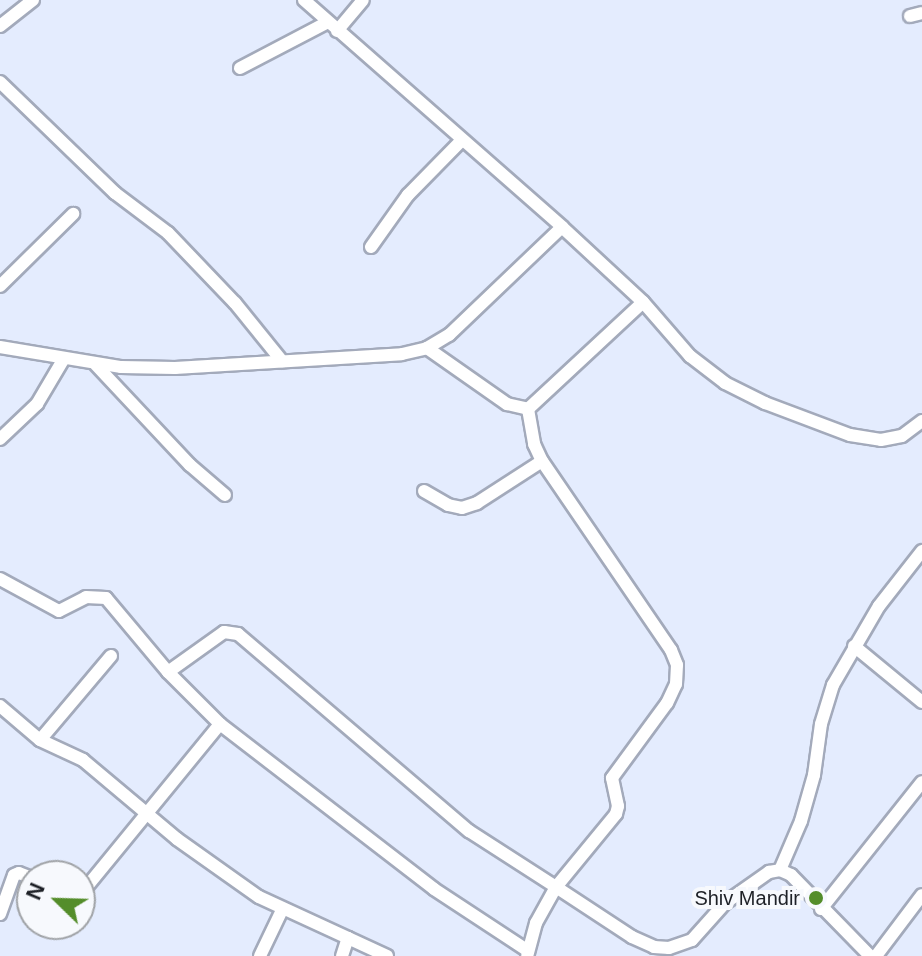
<!DOCTYPE html>
<html>
<head>
<meta charset="utf-8">
<style>
  body { margin:0 }
  #map { position:relative; width:922px; height:956px; overflow:hidden; background:#e4ecfe; font-family:Helvetica,sans-serif }
  div>[style] { position:absolute }
  .roads { filter:drop-shadow(2px 0 #a3aabb) drop-shadow(-2px 0 #a3aabb) drop-shadow(0 2px #a3aabb) drop-shadow(0 -2px #a3aabb) }
  .minor>* { height:12px; margin:-6px; padding:0 6px; transform-origin:6px; border-radius:6px; background:#fff }
  .dots>* { width:22px; height:22px; translate:-50% -50%; box-sizing:border-box; border:4px solid #f7f9fd; border-radius:50% }
  span { translate:-50% -50%; white-space:nowrap; text-align:center; line-height:1.15; -webkit-text-stroke:8px #f7f9fd; paint-order:stroke }
  .poi-label { font-size:20px; color:#1e2127 }
  .right { translate:-100% -50%; text-align:right }
  .north { position:absolute; left:16px; top:860px; width:80px; height:80px; box-sizing:border-box; background:#f7f9fd; border:2px solid #a0a3a7; border-radius:50%; rotate:293deg; font-size:22px; font-weight:700; line-height:32px; text-align:center; color:#1e2127 }
  .north::after { content:''; display:block; margin:auto; width:28px; height:36px; background:#548d2a; clip-path:polygon(50% 0,100% 100%,50% 72%,0 100%) }
</style>
</head>
<body>
<div id="map">
  <div class="roads">
    <div class="minor">
      <i style="left:304px;top:0;width:344px;rotate:41.3deg"></i>
      <i style="left:562px;top:227px;width:110px;rotate:42.8deg"></i>
      <i style="left:643px;top:302px;width:72px;rotate:49deg"></i>
      <i style="left:690px;top:356px;width:44px;rotate:37.6deg"></i>
      <i style="left:725px;top:383px;width:45px;rotate:26.6deg"></i>
      <i style="left:765px;top:403px;width:91px;rotate:20.6deg"></i>
      <i style="left:850px;top:435px;width:31px;rotate:9deg"></i>
      <i style="left:881px;top:440px;width:21px;rotate:-11deg"></i>
      <i style="left:902px;top:436px;width:25px;rotate:-37deg"></i>
      <i style="left:910px;top:16px;width:12px;rotate:-14deg"></i>
      <i style="left:0;top:26px;width:42px;rotate:-38.2deg"></i>
      <i style="left:337px;top:31px;width:40px;rotate:-50deg"></i>
      <i style="left:240px;top:68px;width:99px;rotate:-27.6deg"></i>
      <i style="left:0;top:82px;width:160px;rotate:44deg"></i>
      <i style="left:115px;top:193px;width:66px;rotate:37deg"></i>
      <i style="left:168px;top:233px;width:97px;rotate:46.3deg"></i>
      <i style="left:235px;top:303px;width:75px;rotate:51deg"></i>
      <i style="left:371px;top:247px;width:64px;rotate:-54.6deg"></i>
      <i style="left:408px;top:195px;width:77px;rotate:-45.5deg"></i>
      <i style="left:0;top:286px;width:103px;rotate:-44.6deg"></i>
      <i style="left:0;top:347px;width:123px;rotate:9.4deg"></i>
      <i style="left:121px;top:367px;width:54px;rotate:1.1deg"></i>
      <i style="left:175px;top:368px;width:227px;rotate:-3.5deg"></i>
      <i style="left:402px;top:354px;width:26px;rotate:-13deg"></i>
      <i style="left:427px;top:348px;width:26px;rotate:-31deg"></i>
      <i style="left:449px;top:335px;width:156px;rotate:-43.7deg"></i>
      <i style="left:427px;top:348px;width:98px;rotate:35deg"></i>
      <i style="left:507px;top:404px;width:22px;rotate:13deg"></i>
      <i style="left:528px;top:409px;width:157px;rotate:-42.9deg"></i>
      <i style="left:96px;top:365px;width:137px;rotate:46.8deg"></i>
      <i style="left:190px;top:465px;width:46px;rotate:40.6deg"></i>
      <i style="left:528px;top:409px;width:36px;rotate:80deg"></i>
      <i style="left:534px;top:444px;width:19px;rotate:65deg"></i>
      <i style="left:542px;top:461px;width:229px;rotate:55.7deg"></i>
      <i style="left:671px;top:650px;width:16px;rotate:68deg"></i>
      <i style="left:677px;top:665px;width:19px;rotate:93deg"></i>
      <i style="left:676px;top:684px;width:21px;rotate:115deg"></i>
      <i style="left:667px;top:703px;width:93px;rotate:126.3deg"></i>
      <i style="left:612px;top:778px;width:29px;rotate:78deg"></i>
      <i style="left:618px;top:806px;width:8px;rotate:104deg"></i>
      <i style="left:616px;top:814px;width:94px;rotate:129.4deg"></i>
      <i style="left:556px;top:887px;width:91px;rotate:33.3deg"></i>
      <i style="left:632px;top:937px;width:24px;rotate:24deg"></i>
      <i style="left:654px;top:947px;width:15px;rotate:4deg"></i>
      <i style="left:669px;top:948px;width:24px;rotate:-19deg"></i>
      <i style="left:692px;top:940px;width:50px;rotate:-48.3deg"></i>
      <i style="left:725px;top:903px;width:54px;rotate:-35.2deg"></i>
      <i style="left:769px;top:872px;width:11px;rotate:-10deg"></i>
      <i style="left:780px;top:870px;width:12px;rotate:24deg"></i>
      <i style="left:791px;top:875px;width:113px;rotate:45.7deg"></i>
      <i style="left:0;top:439px;width:51px;rotate:-43.4deg"></i>
      <i style="left:37px;top:404px;width:51px;rotate:-59.4deg"></i>
      <i style="left:424px;top:491px;width:28px;rotate:30deg"></i>
      <i style="left:448px;top:505px;width:14px;rotate:12deg"></i>
      <i style="left:462px;top:508px;width:16px;rotate:-18deg"></i>
      <i style="left:477px;top:503px;width:77px;rotate:-32.9deg"></i>
      <i style="left:0;top:579px;width:67px;rotate:28.5deg"></i>
      <i style="left:59px;top:611px;width:30px;rotate:-27deg"></i>
      <i style="left:86px;top:597px;width:20px;rotate:3deg"></i>
      <i style="left:106px;top:598px;width:97px;rotate:50deg"></i>
      <i style="left:168px;top:672px;width:74px;rotate:45deg"></i>
      <i style="left:220px;top:724px;width:270px;rotate:37.6deg"></i>
      <i style="left:434px;top:889px;width:111px;rotate:33.3deg"></i>
      <i style="left:854px;top:646px;width:88px;rotate:39.5deg"></i>
      <i style="left:168px;top:672px;width:69px;rotate:-35.5deg"></i>
      <i style="left:224px;top:632px;width:14px;rotate:8deg"></i>
      <i style="left:238px;top:634px;width:304px;rotate:40.5deg"></i>
      <i style="left:469px;top:831px;width:103px;rotate:32.8deg"></i>
      <i style="left:556px;top:887px;width:41px;rotate:119.1deg"></i>
      <i style="left:536px;top:923px;width:34px;rotate:105deg"></i>
      <i style="left:0;top:706px;width:52px;rotate:40.4deg"></i>
      <i style="left:40px;top:740px;width:47px;rotate:24.9deg"></i>
      <i style="left:83px;top:760px;width:123px;rotate:40deg"></i>
      <i style="left:177px;top:839px;width:100px;rotate:35.3deg"></i>
      <i style="left:259px;top:897px;width:98px;rotate:24.7deg"></i>
      <i style="left:40px;top:740px;width:110px;rotate:-49.8deg"></i>
      <i style="left:780px;top:870px;width:53px;rotate:-66.8deg"></i>
      <i style="left:801px;top:821px;width:48px;rotate:-74.2deg"></i>
      <i style="left:814px;top:775px;width:51px;rotate:-82.2deg"></i>
      <i style="left:821px;top:724px;width:41px;rotate:-72.9deg"></i>
      <i style="left:833px;top:685px;width:91px;rotate:-59.8deg"></i>
      <i style="left:879px;top:606px;width:70px;rotate:-52deg"></i>
      <i style="left:80px;top:895px;width:221px;rotate:-50.7deg"></i>
      <i style="left:821px;top:909px;width:162px;rotate:-51.5deg"></i>
      <i style="left:0;top:914px;width:41px;rotate:-70.3deg"></i>
      <i style="left:14px;top:875px;width:5px;rotate:-22deg"></i>
      <i style="left:19px;top:873px;width:14px;rotate:21deg"></i>
      <i style="left:260px;top:956px;width:51px;rotate:-64.4deg"></i>
      <i style="left:342px;top:956px;width:19px;rotate:-72deg"></i>
      <i style="left:348px;top:938px;width:43px;rotate:24.8deg"></i>
      <i style="left:876px;top:956px;width:76px;rotate:-53deg"></i>
    </div>
  </div>
  <div class="dots">
    <i style="left:816px;top:898px;background:#548d2a"></i>
  </div>
  <div class="poi-label">
    <span class="right" style="left:800px;top:898px">Shiv Mandir</span>
  </div>
  <div class="north">N</div>
</div>
</body>
</html>
